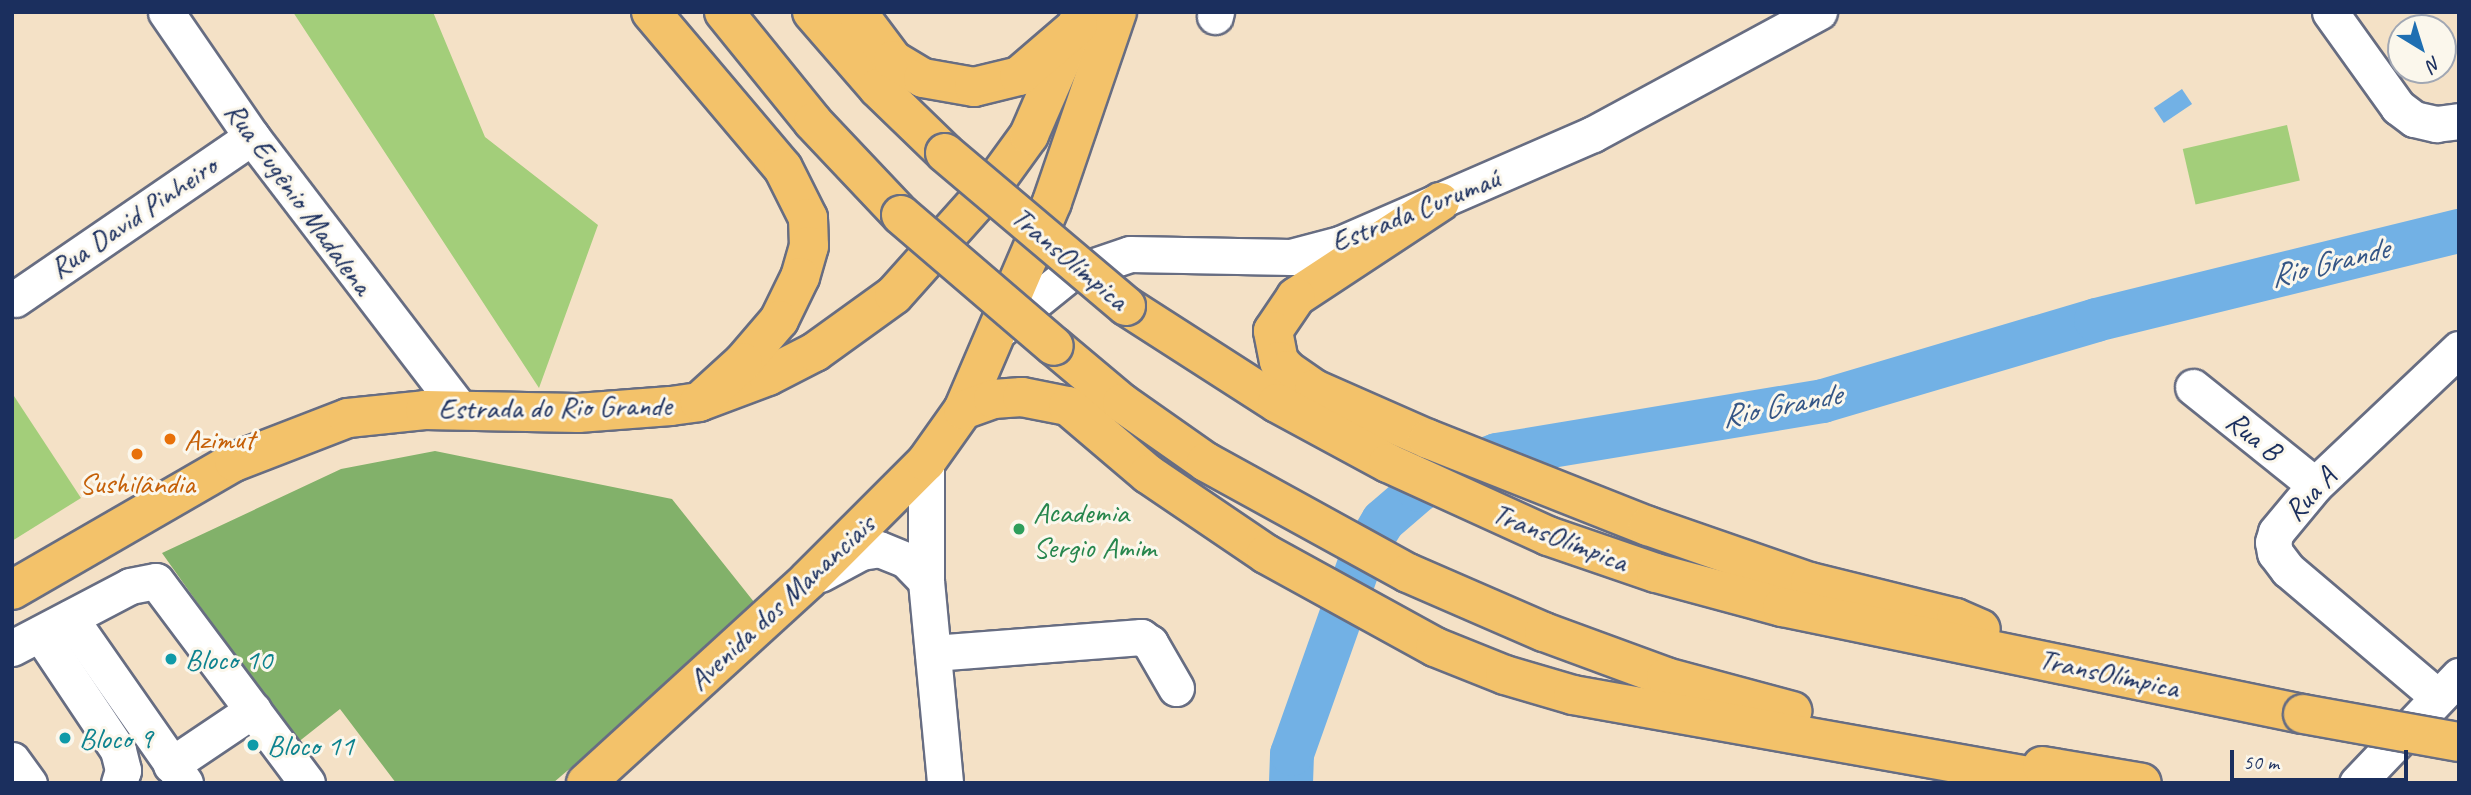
<!DOCTYPE html>
<html>
<head>
<meta charset="utf-8">
<style>
  body { margin:0 }
  #map { position:relative; width:2471px; height:795px; overflow:hidden; background:#f4e1c6; font-family:Caveat,sans-serif }
  div>[style] { position:absolute }
  .green>* { inset:0; background:#a3ce7a; transform-origin:0 0 }
  .forest>* { inset:0; background:#82b16a }
  .water>* { inset:0; background:#72b1e5; transform-origin:0 0 }
  .river>* { height:44px; margin:-22px; padding:0 22px; transform-origin:22px; border-radius:22px; background:#72b1e5 }
  .roads { filter:drop-shadow(2px 0 #676d82) drop-shadow(-2px 0 #676d82) drop-shadow(0 2px #676d82) drop-shadow(0 -2px #676d82) }
  .minor>* { height:35px; margin:-17.5px; padding:0 17.5px; transform-origin:17.5px; border-radius:17.5px; background:#fff }
  .major>* { height:38px; margin:-19px; padding:0 19px; transform-origin:19px; border-radius:19px; background:#f3c26a }
  .highway>* { height:38px; margin:-19px; padding:0 19px; transform-origin:19px; border-radius:19px; background:#f3c26a }
  .bridges { filter:drop-shadow(2px 0 #676d82) drop-shadow(-2px 0 #676d82) drop-shadow(0 2px #676d82) drop-shadow(0 -2px #676d82) }
  .highway-bridge>* { height:38px; margin:-19px; padding:0 19px; transform-origin:19px; border-radius:19px; background:#f3c26a }
  .dots>* { width:19px; height:19px; translate:-50% -50%; box-sizing:border-box; border:4px solid #fbf7ec; border-radius:50% }
  span { translate:-50% -50%; white-space:nowrap; text-align:center; line-height:1.15; -webkit-text-stroke:6px #fbf7ec; paint-order:stroke }
  .street-label { font-size:30px; color:#1b2f5e }
  .food-label { font-size:30px; color:#c56008 }
  .left { translate:0 -50%; text-align:left }
  .leisure-label { font-size:30px; color:#27864d }
  .culture-label { font-size:30px; color:#0d838f }
  .water-label { font-size:32px; color:#355686; font-style:italic }
  .frame { position:absolute; inset:0; border:14px solid #1b2f5e; pointer-events:none }
  .north { position:absolute; left:2387px; top:14px; width:70px; height:70px; box-sizing:border-box; background:#fbf7ec; border:2px solid #a1a7b3; border-radius:50%; rotate:142deg; font-size:19px; font-weight:700; line-height:28px; text-align:center; color:#1b2f5e }
  .north::after { content:''; display:block; margin:auto; width:24px; height:32px; background:#1f6fb2; clip-path:polygon(50% 0,100% 100%,50% 72%,0 100%) }
  .scale { position:absolute; left:2230px; top:750px; width:178px; height:32px; box-sizing:border-box; border:4px solid #1b2f5e; border-top:0; padding-left:9px; font-size:21px; line-height:24px; white-space:nowrap; color:#1b2f5e; -webkit-text-stroke:5px #fbf7ec; paint-order:stroke }
</style>
</head>
<body>
<div id="map">
  <div class="green">
    <i style="clip-path:polygon(293px 12px,433px 12px,485px 137px,598px 225px,539px 388px)"></i>
    <i style="left:2287px;top:125px;width:57px;height:107px;rotate:77deg"></i>
    <i style="clip-path:polygon(12px 393px,81px 498px,12px 541px)"></i>
  </div>
  <div class="forest">
    <i style="clip-path:polygon(435px 451px,672px 499px,758px 607px,553px 783px,396px 783px,340px 709px,297px 743px,162px 553px,341px 469px)"></i>
  </div>
  <div class="water">
    <i style="left:2182px;top:89px;width:18px;height:34px;rotate:56deg"></i>
  </div>
  <div class="river">
    <i style="left:1291px;top:783px;width:29px;rotate:-88deg"></i>
    <i style="left:1292px;top:754px;width:210px;rotate:-70.5deg"></i>
    <i style="left:1362px;top:556px;width:41px;rotate:-59deg"></i>
    <i style="left:1383px;top:521px;width:48px;rotate:-40.7deg"></i>
    <i style="left:1419px;top:490px;width:44px;rotate:-28.3deg"></i>
    <i style="left:1458px;top:469px;width:41px;rotate:-19.7deg"></i>
    <i style="left:1497px;top:455px;width:330px;rotate:-9.4deg"></i>
    <i style="left:1823px;top:401px;width:285px;rotate:-16.5deg"></i>
    <i style="left:2096px;top:320px;width:374px;rotate:-13.8deg"></i>
  </div>
  <div class="roads">
    <div class="minor">
      <i style="left:166px;top:12px;width:152px;rotate:55.5deg"></i>
      <i style="left:252px;top:137px;width:342px;rotate:52.6deg"></i>
      <i style="left:2330px;top:12px;width:117px;rotate:54.4deg"></i>
      <i style="left:2398px;top:107px;width:20px;rotate:37deg"></i>
      <i style="left:2414px;top:119px;width:23px;rotate:13deg"></i>
      <i style="left:2436px;top:124px;width:23px;rotate:-7deg"></i>
      <i style="left:1215px;top:16px;width:4px;rotate:-76deg"></i>
      <i style="left:15px;top:299px;width:287px;rotate:-34.4deg"></i>
      <i style="left:997px;top:332px;width:91px;rotate:-38.8deg"></i>
      <i style="left:1068px;top:275px;width:65px;rotate:-18.7deg"></i>
      <i style="left:1130px;top:254px;width:161px;rotate:1.1deg"></i>
      <i style="left:1291px;top:257px;width:51px;rotate:-14.9deg"></i>
      <i style="left:1340px;top:244px;width:276px;rotate:-23.5deg"></i>
      <i style="left:1593px;top:134px;width:257px;rotate:-28.4deg"></i>
      <i style="left:2193px;top:387px;width:156px;rotate:38.8deg"></i>
      <i style="left:926px;top:462px;width:119px;rotate:90deg"></i>
      <i style="left:926px;top:581px;width:203px;rotate:84.6deg"></i>
      <i style="left:820px;top:574px;width:47px;rotate:-28.2deg"></i>
      <i style="left:861px;top:552px;width:18px;rotate:-9deg"></i>
      <i style="left:879px;top:549px;width:29px;rotate:22deg"></i>
      <i style="left:906px;top:560px;width:29px;rotate:46deg"></i>
      <i style="left:70px;top:618px;width:201px;rotate:55.1deg"></i>
      <i style="left:41px;top:635px;width:138px;rotate:56.2deg"></i>
      <i style="left:118px;top:750px;width:21px;rotate:76deg"></i>
      <i style="left:123px;top:770px;width:14px;rotate:107deg"></i>
      <i style="left:12px;top:648px;width:133px;rotate:-27.7deg"></i>
      <i style="left:130px;top:586px;width:26px;rotate:-11deg"></i>
      <i style="left:156px;top:581px;width:252px;rotate:53.2deg"></i>
      <i style="left:933px;top:653px;width:209px;rotate:-4.4deg"></i>
      <i style="left:1141px;top:637px;width:11px;rotate:34deg"></i>
      <i style="left:1150px;top:643px;width:52px;rotate:60deg"></i>
      <i style="left:2438px;top:697px;width:197px;rotate:-139.7deg"></i>
      <i style="left:2288px;top:570px;width:21px;rotate:-127deg"></i>
      <i style="left:2275px;top:553px;width:11px;rotate:-100deg"></i>
      <i style="left:2273px;top:542px;width:10px;rotate:-73deg"></i>
      <i style="left:2276px;top:532px;width:61px;rotate:-50.3deg"></i>
      <i style="left:2315px;top:485px;width:198px;rotate:-43.4deg"></i>
      <i style="left:12px;top:760px;width:29px;rotate:54deg"></i>
      <i style="left:171px;top:765px;width:99px;rotate:-33.9deg"></i>
      <i style="left:2357px;top:783px;width:148px;rotate:-46.4deg"></i>
    </div>
    <div class="major">
      <i style="left:12px;top:590px;width:256px;rotate:-30deg"></i>
      <i style="left:234px;top:462px;width:122px;rotate:-21.1deg"></i>
      <i style="left:348px;top:418px;width:77px;rotate:-5.9deg"></i>
      <i style="left:425px;top:410px;width:153px;rotate:1.1deg"></i>
      <i style="left:578px;top:413px;width:93px;rotate:-4.3deg"></i>
      <i style="left:671px;top:406px;width:28px;rotate:-8deg"></i>
      <i style="left:699px;top:402px;width:74px;rotate:-20.6deg"></i>
      <i style="left:768px;top:376px;width:53px;rotate:-27.1deg"></i>
      <i style="left:815px;top:352px;width:97px;rotate:-35.8deg"></i>
      <i style="left:894px;top:295px;width:152px;rotate:-48.2deg"></i>
      <i style="left:995px;top:182px;width:58px;rotate:-54.1deg"></i>
      <i style="left:1029px;top:135px;width:129px;rotate:-66.6deg"></i>
      <i style="left:586px;top:783px;width:301px;rotate:-42.4deg"></i>
      <i style="left:808px;top:580px;width:167px;rotate:-45deg"></i>
      <i style="left:926px;top:462px;width:64px;rotate:-54.6deg"></i>
      <i style="left:963px;top:410px;width:226px;rotate:-66.8deg"></i>
      <i style="left:1052px;top:202px;width:201px;rotate:-71.1deg"></i>
    </div>
    <div class="highway">
      <i style="left:651px;top:12px;width:204px;rotate:49.8deg"></i>
      <i style="left:783px;top:168px;width:56px;rotate:63.4deg"></i>
      <i style="left:808px;top:218px;width:28px;rotate:88deg"></i>
      <i style="left:809px;top:246px;width:32px;rotate:106deg"></i>
      <i style="left:800px;top:277px;width:48px;rotate:116deg"></i>
      <i style="left:779px;top:320px;width:55px;rotate:130.6deg"></i>
      <i style="left:743px;top:362px;width:59px;rotate:137.7deg"></i>
      <i style="left:724px;top:12px;width:141px;rotate:51deg"></i>
      <i style="left:813px;top:122px;width:128px;rotate:46.6deg"></i>
      <i style="left:812px;top:12px;width:101px;rotate:49deg"></i>
      <i style="left:878px;top:88px;width:93px;rotate:44.1deg"></i>
      <i style="left:857px;top:12px;width:60px;rotate:53.1deg"></i>
      <i style="left:893px;top:60px;width:35px;rotate:31deg"></i>
      <i style="left:923px;top:78px;width:52px;rotate:10deg"></i>
      <i style="left:974px;top:87px;width:46px;rotate:-13.7deg"></i>
      <i style="left:1019px;top:76px;width:78px;rotate:-40.8deg"></i>
      <i style="left:1440px;top:202px;width:173px;rotate:146.6deg"></i>
      <i style="left:1296px;top:297px;width:41px;rotate:124.1deg"></i>
      <i style="left:1273px;top:331px;width:31px;rotate:79deg"></i>
      <i style="left:1279px;top:361px;width:12px;rotate:48deg"></i>
      <i style="left:1287px;top:370px;width:33px;rotate:35deg"></i>
      <i style="left:1314px;top:389px;width:124px;rotate:23.7deg"></i>
      <i style="left:1428px;top:439px;width:237px;rotate:21.6deg"></i>
      <i style="left:1648px;top:526px;width:171px;rotate:19.1deg"></i>
      <i style="left:1810px;top:582px;width:150px;rotate:13.9deg"></i>
      <i style="left:1956px;top:618px;width:27px;rotate:24deg"></i>
      <i style="left:1126px;top:306px;width:179px;rotate:32.7deg"></i>
      <i style="left:1277px;top:403px;width:126px;rotate:28.4deg"></i>
      <i style="left:1388px;top:463px;width:176px;rotate:24.5deg"></i>
      <i style="left:1548px;top:536px;width:114px;rotate:18.9deg"></i>
      <i style="left:1656px;top:573px;width:131px;rotate:15.1deg"></i>
      <i style="left:1782px;top:607px;width:532px;rotate:11.61deg"></i>
      <i style="left:1054px;top:346px;width:89px;rotate:40deg"></i>
      <i style="left:1122px;top:403px;width:103px;rotate:35.1deg"></i>
      <i style="left:1206px;top:462px;width:230px;rotate:28.8deg"></i>
      <i style="left:1408px;top:573px;width:148px;rotate:23.5deg"></i>
      <i style="left:1544px;top:632px;width:130px;rotate:20.2deg"></i>
      <i style="left:1666px;top:677px;width:131px;rotate:15.1deg"></i>
      <i style="left:963px;top:410px;width:32px;rotate:-20deg"></i>
      <i style="left:993px;top:399px;width:29px;rotate:-4deg"></i>
      <i style="left:1022px;top:397px;width:47px;rotate:11.1deg"></i>
      <i style="left:1068px;top:406px;width:105px;rotate:40.4deg"></i>
      <i style="left:1148px;top:474px;width:143px;rotate:34.1deg"></i>
      <i style="left:1266px;top:554px;width:193px;rotate:28.8deg"></i>
      <i style="left:1435px;top:647px;width:75px;rotate:21.8deg"></i>
      <i style="left:1505px;top:675px;width:71px;rotate:16.4deg"></i>
      <i style="left:1573px;top:695px;width:503px;rotate:10.08deg"></i>
      <i style="left:2042px;top:766px;width:101px;rotate:9.6deg"></i>
    </div>
  </div>
  <div class="bridges">
    <div class="highway-bridge">
      <i style="left:945px;top:153px;width:237px;rotate:40.2deg"></i>
      <i style="left:901px;top:215px;width:201px;rotate:40.6deg"></i>
      <i style="left:2303px;top:714px;width:158px;rotate:10.2deg"></i>
    </div>
  </div>
  <div class="dots">
    <i style="left:170px;top:439px;background:#e8710a"></i>
    <i style="left:137px;top:454px;background:#e8710a"></i>
    <i style="left:1019px;top:529px;background:#2e9e5b"></i>
    <i style="left:171px;top:659px;background:#0f9aa8"></i>
    <i style="left:65px;top:738px;background:#0f9aa8"></i>
    <i style="left:253px;top:745px;background:#0f9aa8"></i>
  </div>
  <div class="street-label">
    <span style="left:299px;top:198px;rotate:54deg">Rua Eugênio Madalena</span>
    <span style="left:1415px;top:210px;rotate:-22deg">Estrada Curumaú</span>
    <span style="left:133px;top:217px;rotate:-34deg">Rua David Pinheiro</span>
    <span style="left:1070px;top:258px;rotate:40deg">TransOlímpica</span>
    <span style="left:555px;top:407px;rotate:-1deg">Estrada do Rio Grande</span>
    <span style="left:2254px;top:436px;rotate:39deg">Rua B</span>
    <span style="left:2310px;top:494px;rotate:-47deg">Rua A</span>
    <span style="left:1560px;top:537px;rotate:21deg">TransOlímpica</span>
    <span style="left:781px;top:602px;rotate:-43deg">Avenida dos Mananciais</span>
    <span style="left:2109px;top:673px;rotate:12deg">TransOlímpica</span>
  </div>
  <div class="food-label">
    <span class="left" style="left:184px;top:439px">Azimut</span>
    <span style="left:137px;top:483px">Sushilândia</span>
  </div>
  <div class="leisure-label">
    <span class="left" style="left:1033px;top:529px">Academia<br>Sergio Amim</span>
  </div>
  <div class="culture-label">
    <span class="left" style="left:185px;top:659px">Bloco 10</span>
    <span class="left" style="left:79px;top:738px">Bloco 9</span>
    <span class="left" style="left:267px;top:745px">Bloco 11</span>
  </div>
  <div class="water-label">
    <span style="left:2329px;top:263px;rotate:-14deg">Rio Grande</span>
    <span style="left:1781px;top:406px;rotate:-11deg">Rio Grande</span>
  </div>
  <div class="frame"></div>
  <div class="north">N</div>
  <div class="scale">50 m</div>
</div>
</body>
</html>
